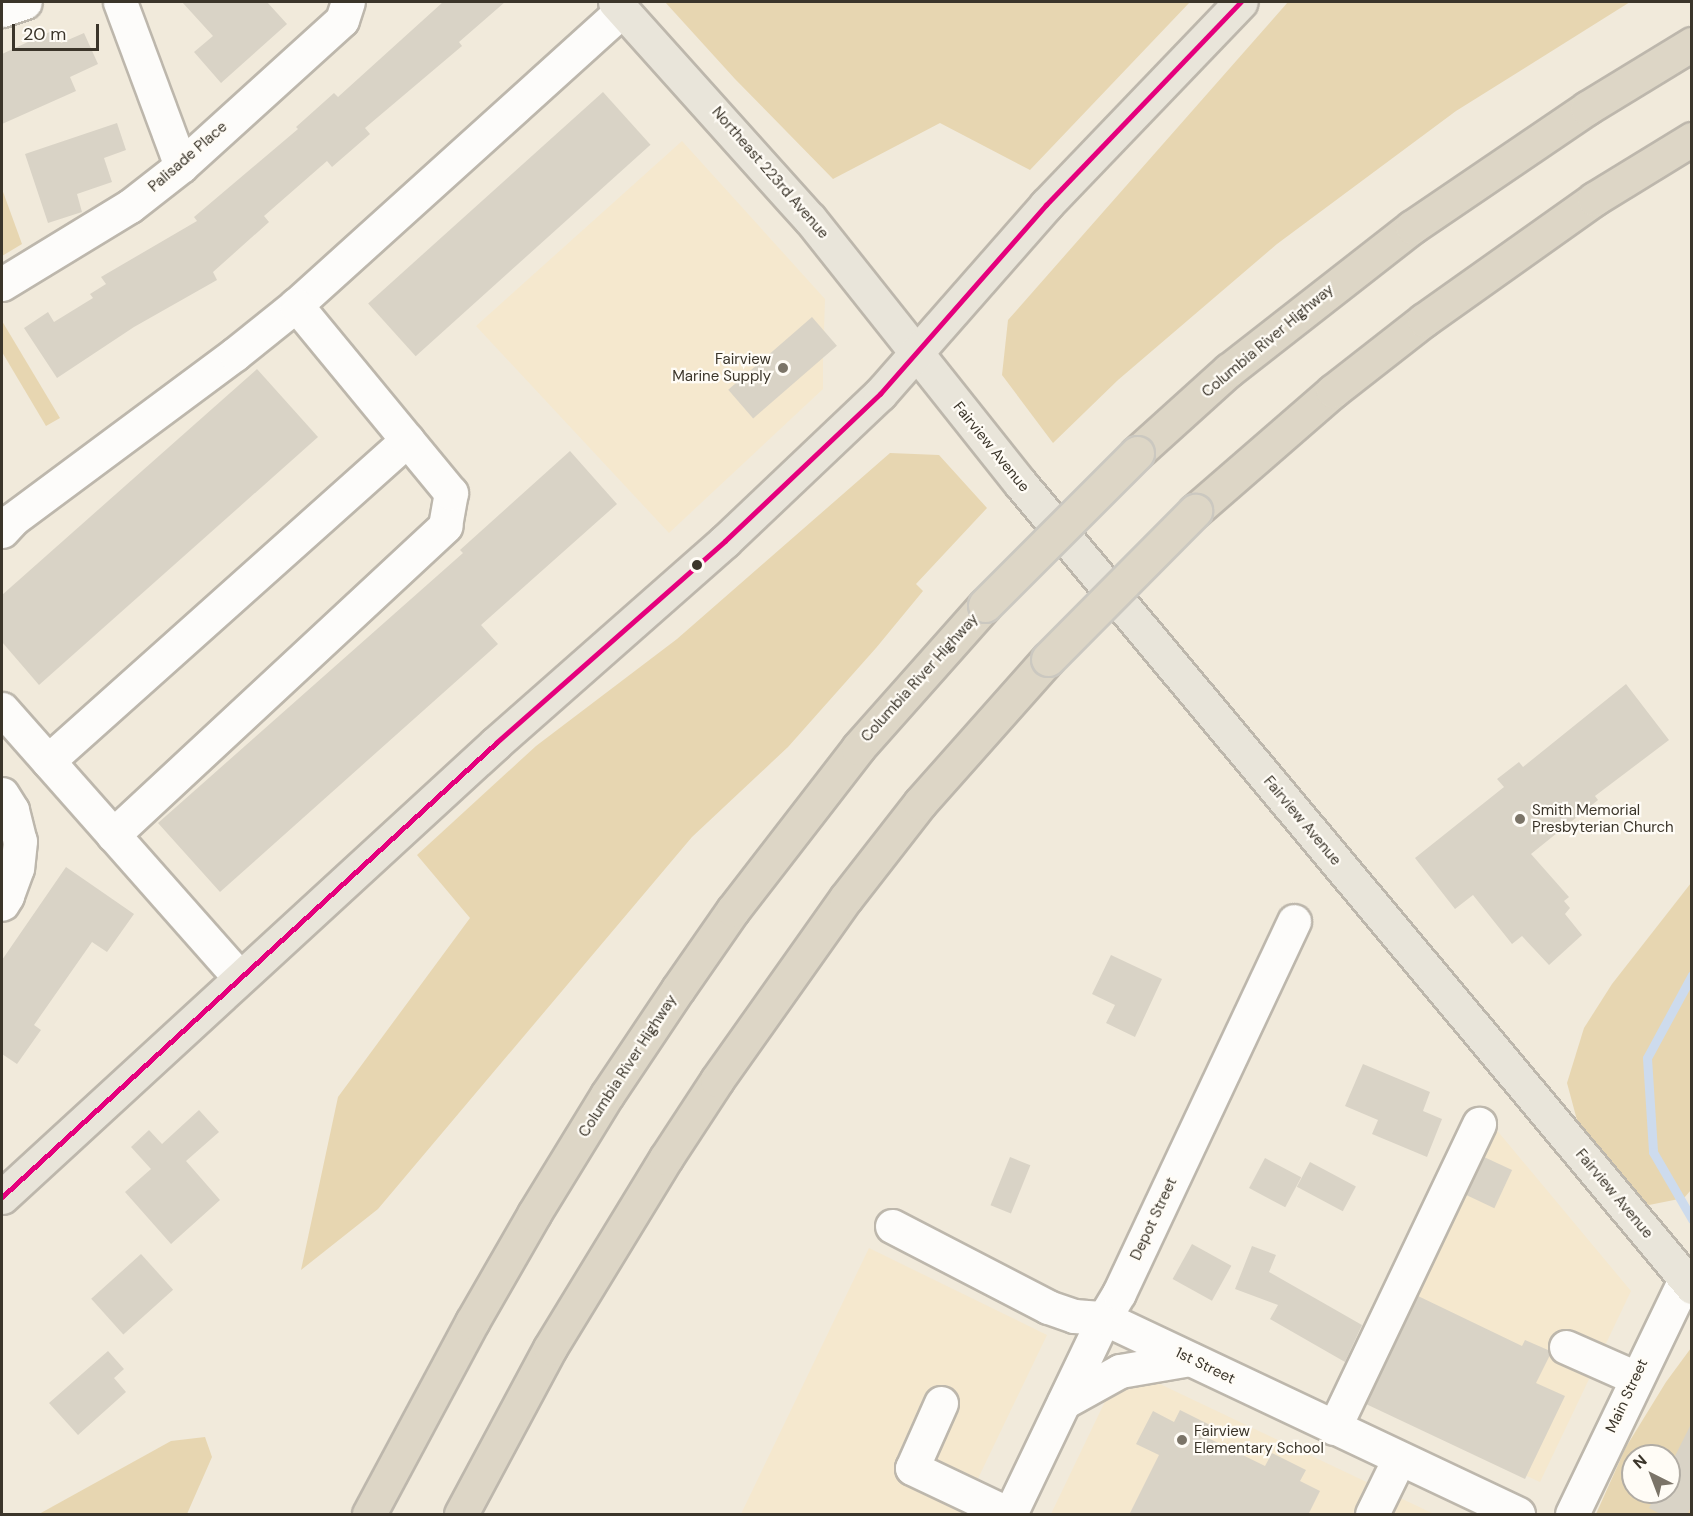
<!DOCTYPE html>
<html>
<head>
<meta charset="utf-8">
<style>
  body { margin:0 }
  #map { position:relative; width:1693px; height:1516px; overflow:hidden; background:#f1eadb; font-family:"DM Sans",sans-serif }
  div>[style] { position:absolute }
  .built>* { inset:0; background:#f5e8ce }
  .green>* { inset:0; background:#e7d6b1 }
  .stream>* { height:9px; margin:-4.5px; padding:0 4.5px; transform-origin:4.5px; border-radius:4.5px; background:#cddbed }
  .building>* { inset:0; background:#d9d3c6; transform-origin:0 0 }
  .roads { filter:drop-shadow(2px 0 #bdb7ac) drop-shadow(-2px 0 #bdb7ac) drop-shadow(0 2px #bdb7ac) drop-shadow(0 -2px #bdb7ac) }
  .minor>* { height:33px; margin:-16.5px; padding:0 16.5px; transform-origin:16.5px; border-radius:16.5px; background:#fdfcfa }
  .major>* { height:33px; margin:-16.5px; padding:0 16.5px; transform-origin:16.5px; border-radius:16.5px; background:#e9e5da }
  .highway>* { height:33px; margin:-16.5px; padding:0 16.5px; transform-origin:16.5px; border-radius:16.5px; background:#ddd6c6 }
  .bridges { filter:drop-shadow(2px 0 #cbc8c0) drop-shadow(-2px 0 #cbc8c0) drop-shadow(0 2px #cbc8c0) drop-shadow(0 -2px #cbc8c0) }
  .highway-bridge>* { height:33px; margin:-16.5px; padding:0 16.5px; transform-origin:16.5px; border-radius:16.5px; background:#ddd6c6 }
  .bus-1>* { height:4.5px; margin:-2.25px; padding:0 2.25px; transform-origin:2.25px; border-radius:2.25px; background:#e5007d }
  .dots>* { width:16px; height:16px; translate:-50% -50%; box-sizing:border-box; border:3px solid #fffcf6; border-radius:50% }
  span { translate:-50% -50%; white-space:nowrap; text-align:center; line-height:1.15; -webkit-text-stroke:4.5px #fffcf6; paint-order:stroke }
  .street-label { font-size:15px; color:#3b352a }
  .poi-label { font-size:15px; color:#3b352a }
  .right { translate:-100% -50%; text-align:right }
  .left { translate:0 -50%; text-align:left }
  .frame { position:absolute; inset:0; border:3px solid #3b352a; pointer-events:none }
  .north { position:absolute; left:1621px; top:1444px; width:60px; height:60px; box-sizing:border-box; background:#fffcf6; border:2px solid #b1aca4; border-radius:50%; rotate:318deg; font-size:16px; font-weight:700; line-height:24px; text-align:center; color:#3b352a }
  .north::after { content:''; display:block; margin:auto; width:21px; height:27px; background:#7b7468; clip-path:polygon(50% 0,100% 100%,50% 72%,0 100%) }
  .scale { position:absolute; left:12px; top:24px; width:87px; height:27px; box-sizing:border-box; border:3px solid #3b352a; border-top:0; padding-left:8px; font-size:18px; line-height:21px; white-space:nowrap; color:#3b352a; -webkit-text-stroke:4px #fffcf6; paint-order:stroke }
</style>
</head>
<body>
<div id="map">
  <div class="built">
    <i style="clip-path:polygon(682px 141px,825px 299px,824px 330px,828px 340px,823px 357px,823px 389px,669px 533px,476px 326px)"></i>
    <i style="clip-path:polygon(1490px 1122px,1631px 1291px,1540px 1482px,1357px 1399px)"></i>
    <i style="clip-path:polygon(869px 1248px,1047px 1335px,961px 1514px,741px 1514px)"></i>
    <i style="clip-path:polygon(1122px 1366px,1434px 1514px,1051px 1514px)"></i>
  </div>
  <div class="green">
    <i style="clip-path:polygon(665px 2px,1190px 2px,1030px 170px,940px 123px,833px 179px,735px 79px)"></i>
    <i style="clip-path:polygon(1288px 2px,1630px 2px,1456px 111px,1277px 244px,1118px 380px,1053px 443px,1002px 375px,1008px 320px)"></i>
    <i style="clip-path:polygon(2px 189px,22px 244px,2px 256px)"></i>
    <i style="clip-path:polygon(2px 321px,60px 418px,46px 426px,2px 352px)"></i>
    <i style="clip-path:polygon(890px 453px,939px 455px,987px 508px,916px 584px,923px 591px,876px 648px,788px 747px,692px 837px,378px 1209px,301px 1270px,338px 1097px,470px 918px,417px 855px,536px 746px,677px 639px)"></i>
    <i style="clip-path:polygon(1691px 883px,1691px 1190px,1684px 1198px,1649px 1205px,1619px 1185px,1577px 1120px,1567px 1083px,1584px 1028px,1612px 984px)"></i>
    <i style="clip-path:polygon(evenodd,1691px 1348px,1691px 1514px,1596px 1514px,1626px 1447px,1666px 1382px,1691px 1348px,1633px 1456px,1669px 1456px,1669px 1492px,1633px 1492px,1633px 1456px)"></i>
    <i style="clip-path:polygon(205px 1437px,212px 1457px,187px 1514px,39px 1514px,171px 1441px)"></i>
  </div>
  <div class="stream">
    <i style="left:1692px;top:975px;width:94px;rotate:118.5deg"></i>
    <i style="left:1647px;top:1058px;width:94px;rotate:86.3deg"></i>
    <i style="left:1653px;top:1152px;width:78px;rotate:59.8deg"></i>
  </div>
  <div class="building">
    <i style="clip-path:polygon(182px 2px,267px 2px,287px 24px,221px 83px,194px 52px,213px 36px)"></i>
    <i style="clip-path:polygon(443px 2px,505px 2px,459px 42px,462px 46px,365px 128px,370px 134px,332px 167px,327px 161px,264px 216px,269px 222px,213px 272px,217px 280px,134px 327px,57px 378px,24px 328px,48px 312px,54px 322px,93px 298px,90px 294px,106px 284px,101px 277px,197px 221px,194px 217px,298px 129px,296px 127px,334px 93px,338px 97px)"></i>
    <i style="clip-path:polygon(54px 30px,61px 43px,84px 33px,98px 64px,70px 77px,76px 91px,2px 124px,2px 54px)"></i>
    <i style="left:603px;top:92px;width:71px;height:316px;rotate:48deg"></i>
    <i style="clip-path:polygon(117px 123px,126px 150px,104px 158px,112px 182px,77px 194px,82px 212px,48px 223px,25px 154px)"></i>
    <i style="left:812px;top:317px;width:38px;height:111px;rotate:49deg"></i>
    <i style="clip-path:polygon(257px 369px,318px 437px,39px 685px,2px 642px,2px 595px)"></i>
    <i style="clip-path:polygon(570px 451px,617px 504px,481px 625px,498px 644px,220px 892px,158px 823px,463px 553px,460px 550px)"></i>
    <i style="clip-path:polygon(1626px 684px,1669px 740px,1595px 796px,1598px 800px,1531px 854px,1569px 897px,1564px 901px,1570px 908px,1565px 914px,1582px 935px,1549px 965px,1522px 936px,1512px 944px,1473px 895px,1455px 909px,1415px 858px,1504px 787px,1497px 779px,1519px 762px,1523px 767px)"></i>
    <i style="clip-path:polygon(66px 867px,134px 914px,107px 952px,92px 942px,34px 1025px,41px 1030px,17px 1064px,2px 1054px,2px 960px)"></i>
    <i style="clip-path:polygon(1111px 955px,1162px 979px,1135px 1037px,1106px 1023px,1115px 1005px,1092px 994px)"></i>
    <i style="clip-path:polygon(1363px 1064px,1430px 1092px,1423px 1111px,1442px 1119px,1427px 1157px,1372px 1134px,1378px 1120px,1345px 1106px)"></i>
    <i style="clip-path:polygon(199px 1110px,219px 1132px,186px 1161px,220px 1200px,171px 1244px,125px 1192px,151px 1169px,131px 1147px,149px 1130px,162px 1144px)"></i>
    <i style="left:1010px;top:1157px;width:22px;height:52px;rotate:22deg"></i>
    <i style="left:1484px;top:1157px;width:31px;height:42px;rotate:25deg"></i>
    <i style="left:1265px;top:1158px;width:41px;height:34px;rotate:28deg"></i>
    <i style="left:1310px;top:1162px;width:52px;height:28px;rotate:28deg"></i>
    <i style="left:1192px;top:1244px;width:45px;height:40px;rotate:29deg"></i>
    <i style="clip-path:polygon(1252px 1246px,1276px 1255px,1269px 1272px,1362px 1325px,1345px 1362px,1270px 1319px,1278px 1305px,1235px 1289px)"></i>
    <i style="left:141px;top:1254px;width:48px;height:67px;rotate:48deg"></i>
    <i style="clip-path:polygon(1418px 1296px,1522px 1346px,1525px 1340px,1548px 1350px,1550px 1355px,1536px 1383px,1565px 1396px,1525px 1479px,1366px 1404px)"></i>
    <i style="clip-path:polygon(108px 1351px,124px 1369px,114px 1378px,126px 1392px,78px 1435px,49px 1403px)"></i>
    <i style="clip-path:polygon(1180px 1410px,1212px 1426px,1206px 1437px,1265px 1466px,1272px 1453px,1306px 1470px,1300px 1481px,1320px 1491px,1308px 1515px,1129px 1515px,1159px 1455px,1136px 1444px,1153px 1411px,1174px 1422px)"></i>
    <i style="clip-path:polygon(1692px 1422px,1692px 1505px,1687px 1515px,1662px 1515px,1649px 1508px,1657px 1492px,1669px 1492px,1669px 1468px)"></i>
  </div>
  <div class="roads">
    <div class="minor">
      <i style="left:120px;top:2px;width:175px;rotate:69.6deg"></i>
      <i style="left:2px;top:10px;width:24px;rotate:-19deg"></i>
      <i style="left:2px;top:284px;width:150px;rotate:-31.4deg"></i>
      <i style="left:130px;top:206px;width:65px;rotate:-38.1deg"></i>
      <i style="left:181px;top:166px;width:217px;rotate:-42.2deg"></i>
      <i style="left:342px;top:20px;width:19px;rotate:-72deg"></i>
      <i style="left:2px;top:531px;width:16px;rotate:-47deg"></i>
      <i style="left:13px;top:519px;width:277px;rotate:-36.6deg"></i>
      <i style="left:235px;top:354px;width:78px;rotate:-38.8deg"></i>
      <i style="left:296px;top:305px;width:440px;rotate:-42.1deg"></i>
      <i style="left:2px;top:709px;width:358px;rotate:48.5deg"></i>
      <i style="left:48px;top:761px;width:482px;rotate:-41.8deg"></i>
      <i style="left:2px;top:794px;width:19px;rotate:58deg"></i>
      <i style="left:12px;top:810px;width:32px;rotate:76deg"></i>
      <i style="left:20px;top:841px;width:27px;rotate:96deg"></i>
      <i style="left:17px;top:868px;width:30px;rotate:110deg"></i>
      <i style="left:7px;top:896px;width:9px;rotate:122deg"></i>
      <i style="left:113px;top:835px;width:454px;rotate:-42.9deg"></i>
      <i style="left:445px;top:526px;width:34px;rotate:-80deg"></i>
      <i style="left:451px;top:493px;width:244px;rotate:-129.5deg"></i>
      <i style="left:892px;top:1226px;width:176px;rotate:27.4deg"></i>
      <i style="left:1048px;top:1307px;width:28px;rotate:19deg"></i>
      <i style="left:1074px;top:1316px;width:30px;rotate:4deg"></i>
      <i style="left:1104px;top:1318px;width:458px;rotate:25.3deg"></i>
      <i style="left:1566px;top:1347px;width:77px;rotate:23.9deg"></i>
      <i style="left:1064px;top:1402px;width:64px;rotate:-29deg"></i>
      <i style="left:1120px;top:1371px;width:71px;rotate:-9.7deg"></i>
      <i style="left:941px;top:1403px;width:71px;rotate:114deg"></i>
      <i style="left:912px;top:1468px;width:107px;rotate:25.4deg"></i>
      <i style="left:1334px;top:1428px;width:337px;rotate:-64.5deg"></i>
      <i style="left:1010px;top:1514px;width:217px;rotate:-64.4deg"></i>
      <i style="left:1104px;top:1318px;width:29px;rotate:-59deg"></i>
      <i style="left:1119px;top:1293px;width:411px;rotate:-64.8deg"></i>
      <i style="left:1372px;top:1514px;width:61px;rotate:-63.9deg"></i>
      <i style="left:1572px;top:1514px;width:261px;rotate:-64.3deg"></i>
    </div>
    <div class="major">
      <i style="left:615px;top:2px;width:292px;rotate:48.1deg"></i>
      <i style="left:810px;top:219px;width:337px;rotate:51.5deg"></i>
      <i style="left:1020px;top:483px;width:1048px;rotate:50.11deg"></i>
      <i style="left:2px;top:1197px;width:671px;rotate:-42.58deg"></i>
      <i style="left:496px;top:743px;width:305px;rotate:-41.4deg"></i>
      <i style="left:725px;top:541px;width:214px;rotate:-43.5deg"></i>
      <i style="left:880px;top:394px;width:252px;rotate:-48.7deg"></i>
      <i style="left:1046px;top:205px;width:281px;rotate:-46.2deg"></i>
    </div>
    <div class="highway">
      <i style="left:1137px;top:453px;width:124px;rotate:-42.1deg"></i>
      <i style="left:1229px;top:370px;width:232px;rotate:-38deg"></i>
      <i style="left:1412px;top:227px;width:212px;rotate:-34.2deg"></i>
      <i style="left:1587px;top:108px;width:123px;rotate:-31.4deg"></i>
      <i style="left:1195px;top:511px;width:183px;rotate:-41deg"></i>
      <i style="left:1333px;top:391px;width:115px;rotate:-38deg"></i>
      <i style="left:1424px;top:320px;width:209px;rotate:-35.4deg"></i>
      <i style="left:1594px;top:199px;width:115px;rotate:-31.5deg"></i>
      <i style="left:369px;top:1514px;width:218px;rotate:-61.8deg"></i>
      <i style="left:472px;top:1322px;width:125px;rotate:-60.1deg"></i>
      <i style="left:534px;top:1214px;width:140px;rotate:-58.5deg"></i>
      <i style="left:607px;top:1095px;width:128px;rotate:-56.2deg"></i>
      <i style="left:678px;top:989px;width:96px;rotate:-55.2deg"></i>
      <i style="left:733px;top:910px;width:205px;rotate:-52.3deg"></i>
      <i style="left:858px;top:748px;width:191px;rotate:-48.4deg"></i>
      <i style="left:461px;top:1514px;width:188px;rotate:-61.8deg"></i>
      <i style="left:550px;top:1348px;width:223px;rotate:-58.6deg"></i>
      <i style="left:666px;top:1158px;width:93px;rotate:-56.8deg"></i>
      <i style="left:717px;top:1080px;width:223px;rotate:-54.7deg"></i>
      <i style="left:846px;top:898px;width:120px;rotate:-52.1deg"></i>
      <i style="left:920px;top:803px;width:193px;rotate:-48.4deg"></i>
    </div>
  </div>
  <div class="bridges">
    <div class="highway-bridge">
      <i style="left:985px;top:605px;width:215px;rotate:-45deg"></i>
      <i style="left:1048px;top:659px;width:209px;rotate:-45.2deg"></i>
    </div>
  </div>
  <div class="bus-1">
    <i style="left:2px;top:1197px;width:671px;rotate:-42.58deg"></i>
    <i style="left:496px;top:743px;width:305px;rotate:-41.4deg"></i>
    <i style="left:725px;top:541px;width:214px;rotate:-43.5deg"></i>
    <i style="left:880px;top:394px;width:252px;rotate:-48.7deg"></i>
    <i style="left:1046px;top:205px;width:281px;rotate:-46.2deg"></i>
  </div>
  <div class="dots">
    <i style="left:783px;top:368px;background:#7b7468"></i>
    <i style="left:697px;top:565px;background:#3b352a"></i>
    <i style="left:1520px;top:819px;background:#7b7468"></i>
    <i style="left:1182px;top:1440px;background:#7b7468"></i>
  </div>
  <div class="street-label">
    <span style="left:188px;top:157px;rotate:-41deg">Palisade Place</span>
    <span style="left:770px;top:173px;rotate:49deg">Northeast 223rd Avenue</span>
    <span style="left:1268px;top:341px;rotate:-40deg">Columbia River Highway</span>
    <span style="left:991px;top:447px;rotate:51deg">Fairview Avenue</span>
    <span style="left:920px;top:678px;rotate:-48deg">Columbia River Highway</span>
    <span style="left:1302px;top:821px;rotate:50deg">Fairview Avenue</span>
    <span style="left:628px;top:1066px;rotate:-57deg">Columbia River Highway</span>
    <span style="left:1614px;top:1194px;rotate:50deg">Fairview Avenue</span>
    <span style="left:1154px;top:1219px;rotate:-65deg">Depot Street</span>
    <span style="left:1205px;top:1366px;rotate:26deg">1st Street</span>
    <span style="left:1627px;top:1396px;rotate:-65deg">Main Street</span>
  </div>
  <div class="poi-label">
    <span class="right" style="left:771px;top:368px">Fairview<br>Marine Supply</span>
    <span class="left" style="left:1532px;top:819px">Smith Memorial<br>Presbyterian Church</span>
    <span class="left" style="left:1194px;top:1440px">Fairview<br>Elementary School</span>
  </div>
  <div class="frame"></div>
  <div class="north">N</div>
  <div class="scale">20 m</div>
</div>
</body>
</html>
